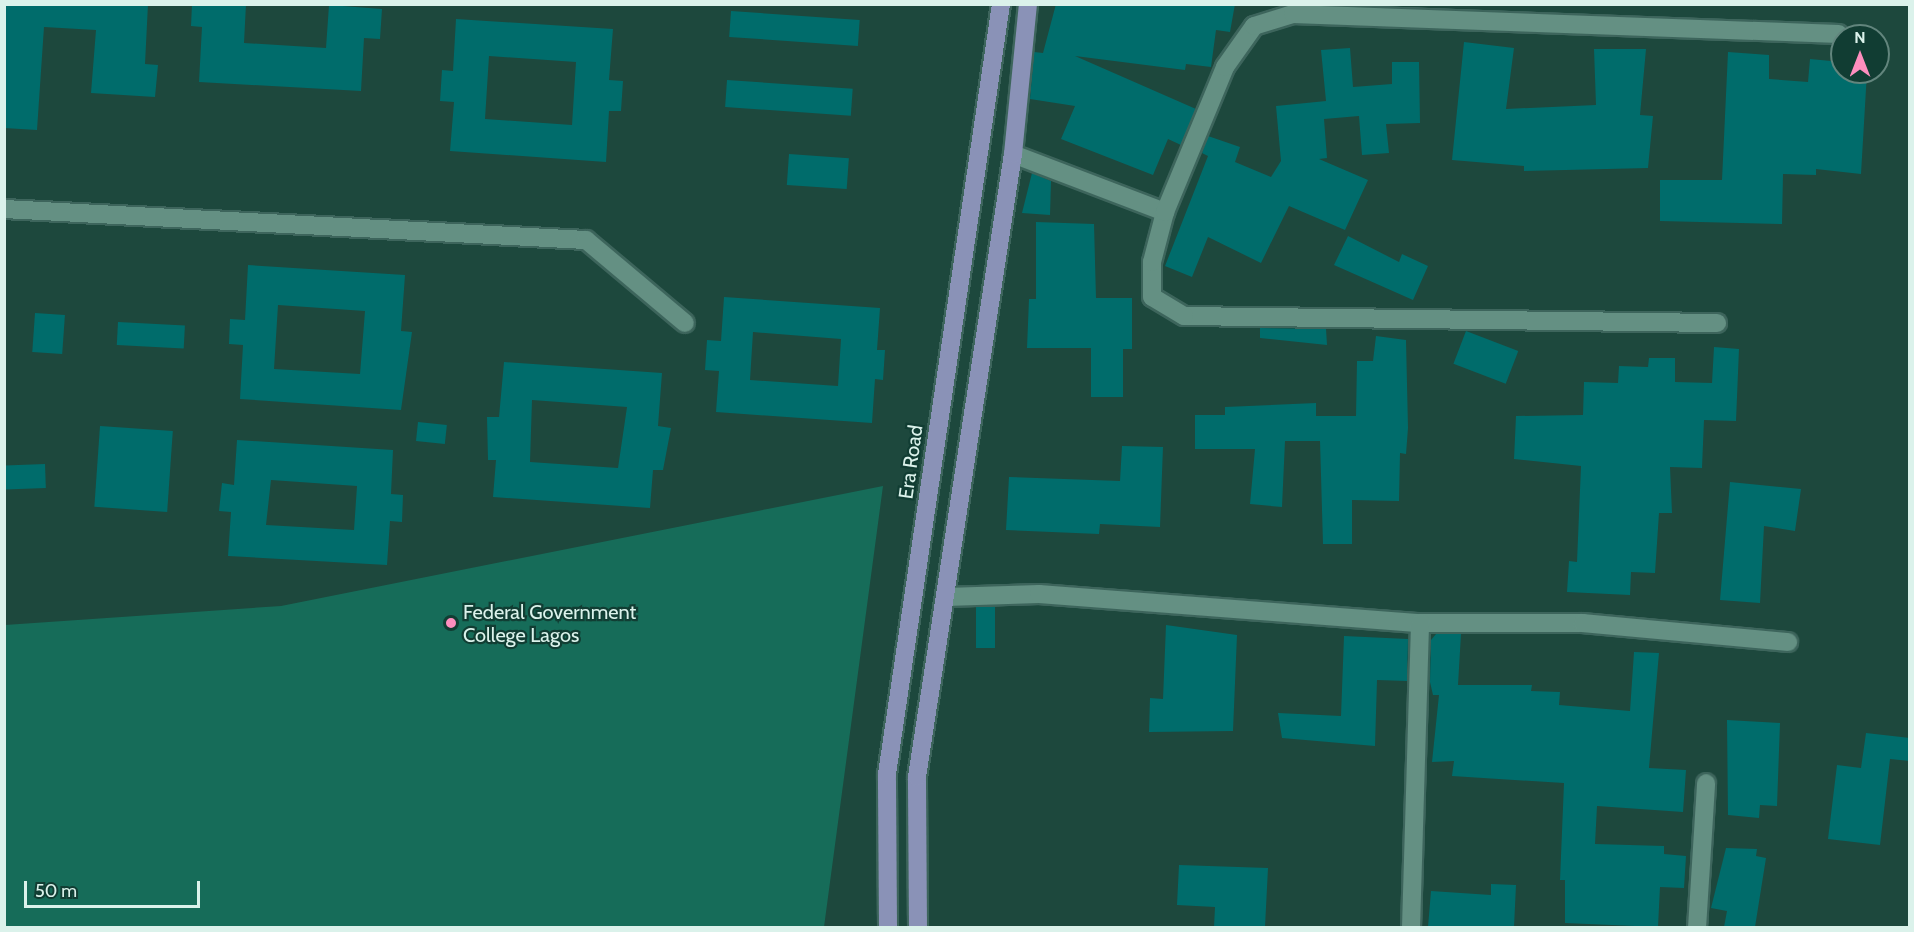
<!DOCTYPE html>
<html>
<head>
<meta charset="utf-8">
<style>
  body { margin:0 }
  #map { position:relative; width:1914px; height:932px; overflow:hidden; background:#1d483d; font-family:Cabin,sans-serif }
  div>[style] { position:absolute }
  .green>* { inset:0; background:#166c59 }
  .building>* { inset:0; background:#006c6b; transform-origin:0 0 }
  .roads { filter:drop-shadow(2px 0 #3d655c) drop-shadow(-2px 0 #3d655c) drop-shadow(0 2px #3d655c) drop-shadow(0 -2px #3d655c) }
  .minor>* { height:18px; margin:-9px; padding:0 9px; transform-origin:9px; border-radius:9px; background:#649083 }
  .major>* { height:18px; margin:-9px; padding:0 9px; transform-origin:9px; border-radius:9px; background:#8a92b7 }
  .dots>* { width:16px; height:16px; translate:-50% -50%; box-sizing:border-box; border:3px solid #113d33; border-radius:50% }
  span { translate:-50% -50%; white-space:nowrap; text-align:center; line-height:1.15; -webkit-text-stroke:4.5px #113d33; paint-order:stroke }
  .street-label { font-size:20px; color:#dbf2eb }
  .poi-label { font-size:20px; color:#dbf2eb }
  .left { translate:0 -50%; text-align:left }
  .frame { position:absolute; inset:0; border:6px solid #dbf2eb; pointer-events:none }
  .north { position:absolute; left:1830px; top:24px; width:60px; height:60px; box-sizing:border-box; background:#113d33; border:2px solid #62857d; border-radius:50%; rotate:0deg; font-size:16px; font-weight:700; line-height:24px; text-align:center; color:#dbf2eb }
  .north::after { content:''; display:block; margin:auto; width:21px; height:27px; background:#fe8ebe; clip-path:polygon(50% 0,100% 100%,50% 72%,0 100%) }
  .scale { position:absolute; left:24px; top:881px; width:176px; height:27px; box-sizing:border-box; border:3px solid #dbf2eb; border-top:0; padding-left:8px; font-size:18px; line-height:21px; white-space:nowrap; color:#dbf2eb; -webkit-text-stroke:4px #113d33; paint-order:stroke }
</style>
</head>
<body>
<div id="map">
  <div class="green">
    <i style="clip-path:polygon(883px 486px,824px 927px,5px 927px,5px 625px,281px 606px)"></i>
  </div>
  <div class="building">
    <i style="clip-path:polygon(4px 4px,148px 4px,145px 64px,158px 65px,155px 97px,91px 93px,96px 30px,44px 27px,37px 130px,4px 128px)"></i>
    <i style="clip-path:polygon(192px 4px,246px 4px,244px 43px,326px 48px,329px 5px,382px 9px,380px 39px,364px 38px,361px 91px,199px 82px,202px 27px,191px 26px)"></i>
    <i style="clip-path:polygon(1056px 4px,1235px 4px,1230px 32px,1216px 30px,1211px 67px,1186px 64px,1185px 70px,1075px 56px,1196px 109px,1181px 145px,1168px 139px,1153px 175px,1061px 139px,1075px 106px,1030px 99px,1034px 52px,1043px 53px)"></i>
    <i style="left:731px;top:11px;width:129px;height:26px;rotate:4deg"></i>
    <i style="clip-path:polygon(evenodd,456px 19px,613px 29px,609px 80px,623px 81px,621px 111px,609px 111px,606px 162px,450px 151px,454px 102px,440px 101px,442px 70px,453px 71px,456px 19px,489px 56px,576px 62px,572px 125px,485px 119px,489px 56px)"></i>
    <i style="clip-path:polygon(1464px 42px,1514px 48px,1506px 109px,1596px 105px,1594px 49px,1646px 49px,1640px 115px,1653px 116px,1648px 168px,1524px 171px,1524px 166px,1452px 160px)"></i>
    <i style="clip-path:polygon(1350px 48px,1353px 87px,1392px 84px,1392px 62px,1419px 62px,1420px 123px,1386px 124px,1389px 153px,1362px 155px,1359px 116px,1324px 119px,1327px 158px,1319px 159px,1368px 180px,1345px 230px,1289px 206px,1261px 263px,1208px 237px,1192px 277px,1165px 266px,1208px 156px,1202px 153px,1208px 136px,1240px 147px,1235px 162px,1271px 177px,1281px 161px,1276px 106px,1326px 101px,1321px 50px)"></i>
    <i style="clip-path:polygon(1728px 52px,1769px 55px,1769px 79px,1808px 82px,1810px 59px,1842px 62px,1842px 72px,1867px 72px,1861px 174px,1816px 169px,1816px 175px,1783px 174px,1782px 224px,1660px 221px,1660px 180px,1722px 180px)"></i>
    <i style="left:727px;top:80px;width:126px;height:27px;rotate:4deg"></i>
    <i style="left:789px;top:154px;width:60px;height:31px;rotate:4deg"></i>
    <i style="clip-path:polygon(1032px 173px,1051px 181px,1050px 215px,1022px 213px)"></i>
    <i style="clip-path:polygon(1036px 222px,1094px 224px,1096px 298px,1132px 298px,1132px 349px,1123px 349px,1123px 397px,1091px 397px,1091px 348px,1027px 348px,1029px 299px,1036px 299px)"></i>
    <i style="clip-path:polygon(1348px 236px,1399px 262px,1402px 254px,1428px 266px,1413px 300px,1334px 265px)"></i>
    <i style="clip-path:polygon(evenodd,248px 265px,405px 275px,401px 331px,412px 332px,401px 410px,240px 399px,243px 345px,229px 344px,230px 319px,245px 320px,248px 265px,278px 305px,365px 311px,360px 374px,274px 369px,278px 305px)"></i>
    <i style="clip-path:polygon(evenodd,724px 297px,880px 308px,877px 350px,885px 350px,883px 380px,875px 379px,872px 423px,716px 412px,719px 371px,705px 370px,707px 340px,721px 341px,724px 297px,753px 332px,841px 339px,838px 386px,750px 380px,753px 332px)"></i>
    <i style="left:35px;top:313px;width:30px;height:39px;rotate:4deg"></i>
    <i style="left:118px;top:322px;width:67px;height:23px;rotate:3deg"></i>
    <i style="clip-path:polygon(1260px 328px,1326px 329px,1327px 345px,1260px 338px)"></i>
    <i style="left:1466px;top:331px;width:56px;height:35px;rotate:21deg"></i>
    <i style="clip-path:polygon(1376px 336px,1406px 340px,1408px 428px,1406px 454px,1400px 453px,1399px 501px,1352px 500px,1352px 544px,1323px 544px,1320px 441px,1285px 441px,1282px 507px,1250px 504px,1255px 449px,1195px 449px,1195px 415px,1225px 415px,1225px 407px,1316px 403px,1316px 416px,1356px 416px,1357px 361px,1373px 361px)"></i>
    <i style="clip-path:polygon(1714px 347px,1739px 349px,1736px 421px,1704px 420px,1702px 468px,1670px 467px,1672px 513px,1659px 513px,1655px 573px,1631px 572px,1630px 595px,1567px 592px,1569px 561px,1577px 562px,1581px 466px,1514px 459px,1516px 416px,1583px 415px,1584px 382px,1618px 383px,1619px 366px,1648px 367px,1649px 358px,1675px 358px,1675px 382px,1712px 383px)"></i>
    <i style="clip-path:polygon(evenodd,504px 362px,662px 373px,658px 426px,671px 428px,663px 470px,653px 470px,650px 508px,493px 497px,496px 460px,488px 460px,487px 417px,499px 417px,504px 362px,532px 400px,627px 407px,618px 468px,530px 462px,532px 400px)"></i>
    <i style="left:418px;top:422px;width:29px;height:19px;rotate:6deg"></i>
    <i style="left:100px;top:426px;width:73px;height:81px;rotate:4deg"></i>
    <i style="clip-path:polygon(evenodd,237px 440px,393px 450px,391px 494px,403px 495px,402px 522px,390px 521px,387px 565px,228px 556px,231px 512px,219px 511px,222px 483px,234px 485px,237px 440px,271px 480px,357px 486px,354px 530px,266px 525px,271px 480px)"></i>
    <i style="clip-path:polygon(1122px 446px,1163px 447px,1160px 527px,1100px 524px,1099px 534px,1006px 530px,1009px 477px,1120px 481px)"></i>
    <i style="left:45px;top:464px;width:24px;height:40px;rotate:88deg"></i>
    <i style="clip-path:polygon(1730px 482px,1801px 489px,1795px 531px,1764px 526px,1760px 603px,1720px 600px)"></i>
    <i style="left:976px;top:607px;width:19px;height:41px"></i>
    <i style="clip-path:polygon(1166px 625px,1237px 635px,1233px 731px,1149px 732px,1150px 698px,1163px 699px)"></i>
    <i style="clip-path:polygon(1436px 634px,1461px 634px,1458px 685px,1532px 685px,1531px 691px,1560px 692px,1559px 705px,1630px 711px,1634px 652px,1659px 653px,1649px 768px,1686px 770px,1683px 812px,1597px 806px,1595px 844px,1664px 846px,1664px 854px,1686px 856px,1684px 888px,1660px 887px,1658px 927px,1565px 923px,1565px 880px,1560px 880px,1564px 783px,1452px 776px,1454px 761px,1432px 762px,1439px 695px,1433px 695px,1430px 682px,1431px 640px)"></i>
    <i style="clip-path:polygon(1344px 636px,1408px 639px,1407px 681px,1377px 680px,1375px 746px,1282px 738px,1278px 713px,1341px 716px)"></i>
    <i style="clip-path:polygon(1727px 720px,1780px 723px,1777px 806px,1760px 805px,1759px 818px,1728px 815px)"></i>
    <i style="clip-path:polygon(1866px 733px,1910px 738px,1910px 761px,1890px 759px,1880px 845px,1828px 839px,1837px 765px,1861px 768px)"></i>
    <i style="clip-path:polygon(1726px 848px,1757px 849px,1756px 856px,1766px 858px,1755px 927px,1724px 927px,1727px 911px,1711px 908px)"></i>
    <i style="clip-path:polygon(1179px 865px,1268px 868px,1265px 927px,1214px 927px,1215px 907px,1177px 905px)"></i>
    <i style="clip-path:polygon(1491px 884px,1516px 885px,1514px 927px,1428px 927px,1431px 891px,1491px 895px)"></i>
  </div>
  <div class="roads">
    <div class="minor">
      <i style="left:1013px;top:154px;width:163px;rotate:20.9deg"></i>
      <i style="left:4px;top:209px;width:583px;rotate:3.05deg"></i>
      <i style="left:586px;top:240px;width:129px;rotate:40deg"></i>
      <i style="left:1717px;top:323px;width:533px;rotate:-179.25deg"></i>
      <i style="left:1184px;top:316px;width:37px;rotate:-149deg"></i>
      <i style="left:1152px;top:297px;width:35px;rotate:-90deg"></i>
      <i style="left:1152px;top:262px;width:52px;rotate:-75.4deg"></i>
      <i style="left:1165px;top:212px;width:157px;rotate:-67.5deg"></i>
      <i style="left:1225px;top:67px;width:50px;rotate:-54.7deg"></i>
      <i style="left:1254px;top:26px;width:41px;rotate:-17.1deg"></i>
      <i style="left:1293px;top:14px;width:546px;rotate:2.1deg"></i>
      <i style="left:946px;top:597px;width:93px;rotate:-1.8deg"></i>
      <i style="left:1039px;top:594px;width:382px;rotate:4.4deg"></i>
      <i style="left:1420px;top:623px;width:163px"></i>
      <i style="left:1583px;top:623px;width:206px;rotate:5.3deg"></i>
      <i style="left:1411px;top:928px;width:305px;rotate:-88.3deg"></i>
      <i style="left:1697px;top:928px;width:145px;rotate:-86.4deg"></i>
    </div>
    <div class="major">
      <i style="left:888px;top:928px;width:154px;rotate:-90.4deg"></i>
      <i style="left:887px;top:774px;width:778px;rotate:-81.58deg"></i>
      <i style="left:918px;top:928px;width:151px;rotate:-90.4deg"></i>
      <i style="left:917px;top:777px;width:630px;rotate:-81.24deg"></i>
      <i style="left:1013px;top:154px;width:151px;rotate:-84.3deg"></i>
    </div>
  </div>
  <div class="dots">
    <i style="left:451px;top:623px;background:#fe8ebe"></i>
  </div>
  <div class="street-label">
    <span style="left:911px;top:462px;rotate:-82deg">Era Road</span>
  </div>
  <div class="poi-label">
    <span class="left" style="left:463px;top:624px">Federal Government<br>College Lagos</span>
  </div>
  <div class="frame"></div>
  <div class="north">N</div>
  <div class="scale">50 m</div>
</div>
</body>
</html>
